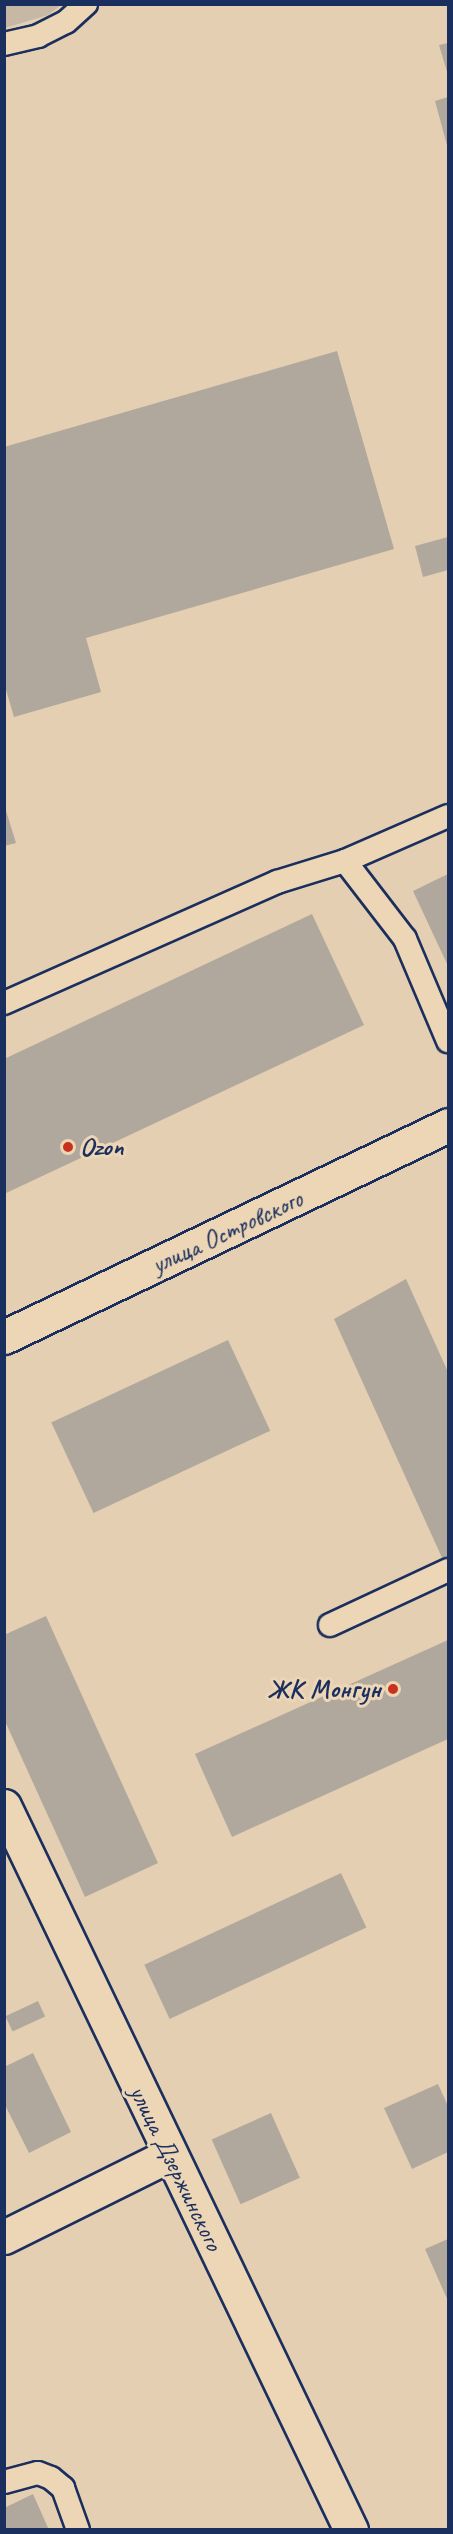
<!DOCTYPE html>
<html>
<head>
<meta charset="utf-8">
<style>
  body { margin:0 }
  #map { position:relative; width:453px; height:2534px; overflow:hidden; background:#e4cfb2; font-family:Caveat,sans-serif }
  div>[style] { position:absolute }
  .green>* { inset:0; background:#c6b8a5 }
  .building>* { inset:0; background:#b1a89d; transform-origin:0 0 }
  .roads { filter:drop-shadow(2px 0 #1b2f5e) drop-shadow(-2px 0 #1b2f5e) drop-shadow(0 2px #1b2f5e) drop-shadow(0 -2px #1b2f5e) }
  .lane>* { height:22px; margin:-11px; padding:0 11px; transform-origin:11px; border-radius:11px; background:#ecd6b5 }
  .street>* { height:33px; margin:-16.5px; padding:0 16.5px; transform-origin:16.5px; border-radius:16.5px; background:#ecd6b5 }
  .dots>* { width:16px; height:16px; translate:-50% -50%; box-sizing:border-box; border:3px solid #ecd6b5; border-radius:50% }
  span { translate:-50% -50%; white-space:nowrap; text-align:center; line-height:1.15; -webkit-text-stroke:6px #ecd6b5; paint-order:stroke }
  .poi-label { font-size:26px; color:#1b2f5e; font-weight:700 }
  .left { translate:0 -50%; text-align:left }
  .right { translate:-100% -50%; text-align:right }
  .street-label { font-size:26px; color:#1b2f5e }
  .frame { position:absolute; inset:0; border:6px solid #1b2f5e; pointer-events:none }
</style>
</head>
<body>
<div id="map">
  <div class="green">
    <i style="clip-path:polygon(5px 4px,61px 4px,61px 5px,48px 15px,5px 28px)"></i>
  </div>
  <div class="building">
    <i style="clip-path:polygon(448px 43px,448px 75px,439px 45px)"></i>
    <i style="clip-path:polygon(448px 97px,448px 149px,435px 101px)"></i>
    <i style="clip-path:polygon(337px 351px,394px 549px,86px 638px,101px 692px,14px 717px,4px 683px,4px 447px)"></i>
    <i style="clip-path:polygon(448px 537px,448px 570px,423px 577px,415px 546px)"></i>
    <i style="clip-path:polygon(4px 804px,16px 843px,4px 846px)"></i>
    <i style="clip-path:polygon(448px 874px,448px 966px,413px 891px)"></i>
    <i style="clip-path:polygon(312px 914px,364px 1025px,4px 1194px,4px 1059px)"></i>
    <i style="clip-path:polygon(406px 1279px,448px 1372px,448px 1558px,443px 1560px,334px 1319px)"></i>
    <i style="left:228px;top:1340px;width:100px;height:195px;rotate:65deg"></i>
    <i style="clip-path:polygon(46px 1616px,158px 1863px,85px 1897px,4px 1719px,4px 1635px)"></i>
    <i style="clip-path:polygon(448px 1640px,448px 1739px,232px 1837px,195px 1754px)"></i>
    <i style="left:341px;top:1873px;width:60px;height:217px;rotate:65deg"></i>
    <i style="left:38px;top:2001px;width:17px;height:36px;rotate:65deg"></i>
    <i style="clip-path:polygon(33px 2053px,71px 2132px,29px 2153px,4px 2103px,4px 2067px)"></i>
    <i style="clip-path:polygon(438px 2084px,448px 2106px,448px 2152px,412px 2169px,384px 2108px)"></i>
    <i style="left:271px;top:2113px;width:71px;height:65px;rotate:66deg"></i>
    <i style="clip-path:polygon(448px 2239px,448px 2301px,425px 2249px)"></i>
    <i style="clip-path:polygon(33px 2494px,49px 2530px,4px 2530px,4px 2508px)"></i>
  </div>
  <div class="roads">
    <div class="lane">
      <i style="left:4px;top:44px;width:35px;rotate:-13deg"></i>
      <i style="left:38px;top:36px;width:31px;rotate:-27deg"></i>
      <i style="left:66px;top:22px;width:27px;rotate:-42deg"></i>
      <i style="left:345px;top:861px;width:112px;rotate:-23.6deg"></i>
      <i style="left:4px;top:1003px;width:299px;rotate:-23.9deg"></i>
      <i style="left:277px;top:882px;width:71px;rotate:-17.2deg"></i>
      <i style="left:345px;top:861px;width:98px;rotate:52.4deg"></i>
      <i style="left:405px;top:939px;width:111px;rotate:67.1deg"></i>
      <i style="left:330px;top:1625px;width:130px;rotate:-25deg"></i>
      <i style="left:4px;top:2482px;width:35px;rotate:-15deg"></i>
      <i style="left:38px;top:2473px;width:14px;rotate:21deg"></i>
      <i style="left:51px;top:2478px;width:16px;rotate:40deg"></i>
      <i style="left:63px;top:2488px;width:45px;rotate:70.3deg"></i>
    </div>
    <div class="street">
      <i style="left:4px;top:1337px;width:492px;rotate:-25.5deg"></i>
      <i style="left:4px;top:1806px;width:803px;rotate:64.39deg"></i>
      <i style="left:4px;top:2237px;width:184px;rotate:-26.4deg"></i>
    </div>
  </div>
  <div class="dots">
    <i style="left:68px;top:1147px;background:#c8321e"></i>
    <i style="left:393px;top:1689px;background:#c8321e"></i>
  </div>
  <div class="poi-label">
    <span class="left" style="left:80px;top:1147px">Ozon</span>
    <span class="right" style="left:381px;top:1689px">ЖК Монгун</span>
  </div>
  <div class="street-label">
    <span style="left:227px;top:1232px;rotate:-25deg">улица Островского</span>
    <span style="left:176px;top:2168px;rotate:64deg">улица Дзержинского</span>
  </div>
  <div class="frame"></div>
</div>
</body>
</html>
